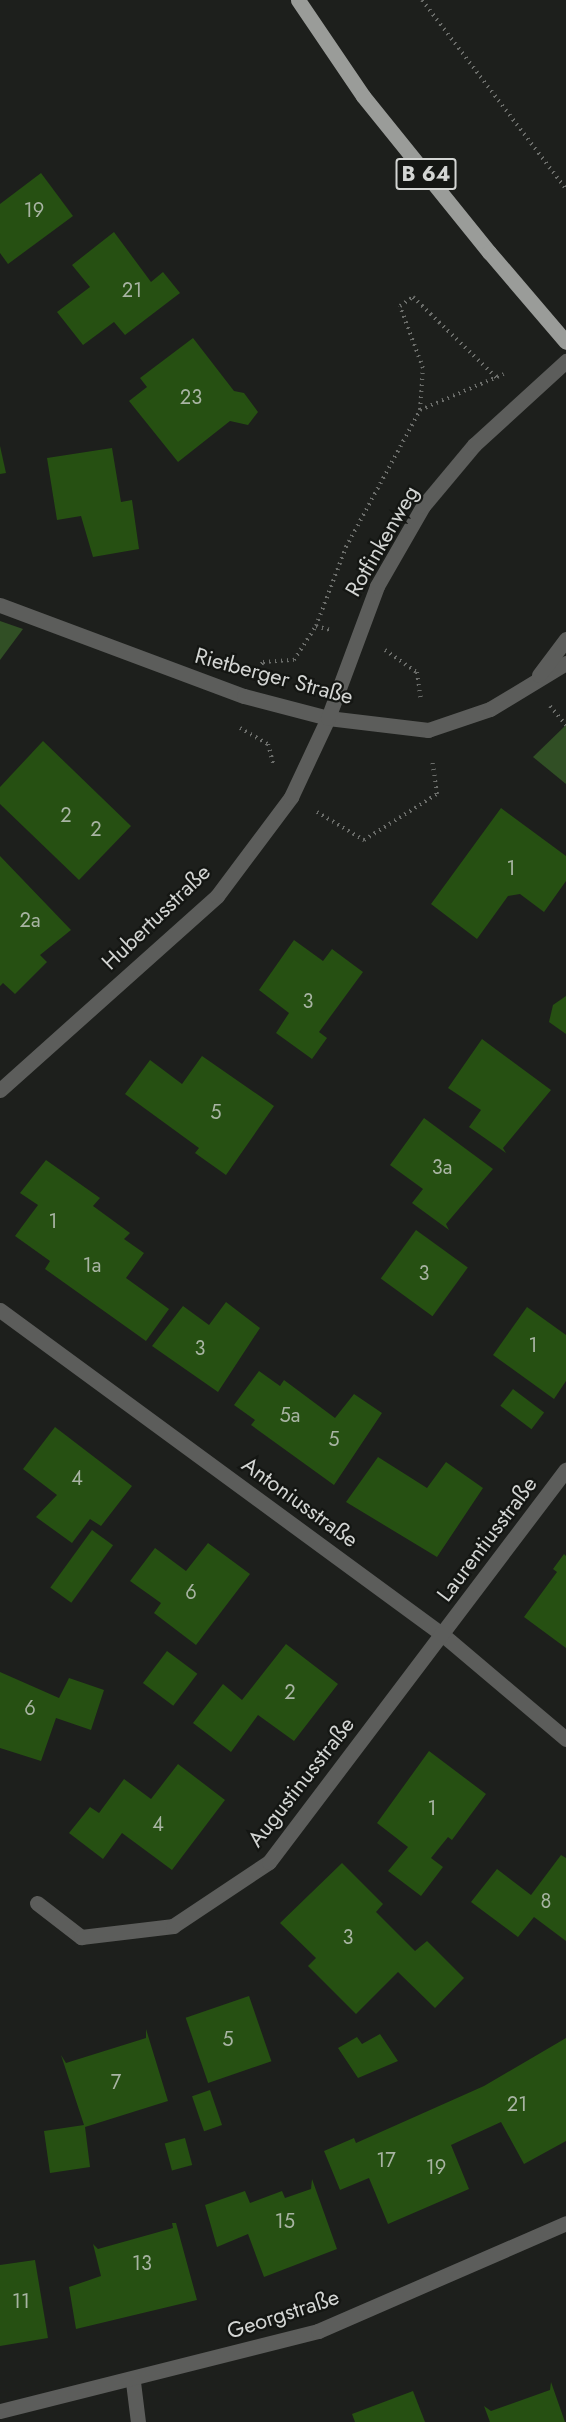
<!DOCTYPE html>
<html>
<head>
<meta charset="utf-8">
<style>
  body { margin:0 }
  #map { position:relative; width:566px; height:2422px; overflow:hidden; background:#1d1f1c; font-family:Jost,sans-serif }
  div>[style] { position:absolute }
  .green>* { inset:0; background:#314f25 }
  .building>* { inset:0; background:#265012; transform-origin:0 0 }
  .path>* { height:4px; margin-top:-2px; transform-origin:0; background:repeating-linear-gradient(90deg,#6b6d6a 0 1.5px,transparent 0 6px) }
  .minor>* { height:15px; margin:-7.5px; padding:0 7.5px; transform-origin:7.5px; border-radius:7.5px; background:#5c5d5b }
  .major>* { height:15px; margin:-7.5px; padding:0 7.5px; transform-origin:7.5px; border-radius:7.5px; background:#9a9c99 }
  .major-bridge>* { height:15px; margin:-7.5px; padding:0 7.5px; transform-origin:7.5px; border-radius:7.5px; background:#9a9c99 }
  span { translate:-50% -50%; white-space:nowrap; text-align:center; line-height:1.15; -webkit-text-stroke:4.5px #141613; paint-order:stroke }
  .number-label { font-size:20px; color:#a8b4a3 }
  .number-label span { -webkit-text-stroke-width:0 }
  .shield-label span { padding:2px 4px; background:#141613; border:2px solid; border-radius:4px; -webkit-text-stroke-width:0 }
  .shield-label { font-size:21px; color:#d3d5d3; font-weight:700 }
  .street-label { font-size:22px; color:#d3d5d3 }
</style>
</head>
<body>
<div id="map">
  <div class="green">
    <i style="clip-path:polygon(0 621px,23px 629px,0 660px)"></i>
    <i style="clip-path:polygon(566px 725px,566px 784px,533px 757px)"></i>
  </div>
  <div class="building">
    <i style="clip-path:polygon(41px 173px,73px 216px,8px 264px,0 253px,0 204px)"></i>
    <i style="clip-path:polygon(114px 232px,151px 282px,163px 272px,180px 293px,125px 335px,114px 322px,83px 345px,57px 312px,90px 287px,72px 265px)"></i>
    <i style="clip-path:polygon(193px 338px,234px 391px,244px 393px,258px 412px,248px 425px,230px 421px,178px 462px,129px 401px,147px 387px,140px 378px)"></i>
    <i style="clip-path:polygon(0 446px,6px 473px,0 474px)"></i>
    <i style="clip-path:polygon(112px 448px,121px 502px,132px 500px,139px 549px,93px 557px,81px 516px,57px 520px,47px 458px)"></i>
    <i style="clip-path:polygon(43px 741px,131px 826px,79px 880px,0 804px,0 787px)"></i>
    <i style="clip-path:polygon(501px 808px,566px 856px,566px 881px,544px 912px,520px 894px,508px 896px,477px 939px,431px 904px)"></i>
    <i style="clip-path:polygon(0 856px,71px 930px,40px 955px,47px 962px,15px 994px,3px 983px,0 986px)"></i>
    <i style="clip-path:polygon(294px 940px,323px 961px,332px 949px,363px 972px,319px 1032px,327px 1038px,312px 1059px,276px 1033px,289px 1013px,259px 990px)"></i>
    <i style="clip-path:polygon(566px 996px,566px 1034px,549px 1022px,553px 1005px)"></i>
    <i style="clip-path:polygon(482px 1039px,551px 1090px,503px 1148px,506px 1153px,469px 1127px,481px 1110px,448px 1088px)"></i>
    <i style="clip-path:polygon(202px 1056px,274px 1106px,226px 1175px,195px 1153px,199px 1148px,125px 1094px,150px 1060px,182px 1084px)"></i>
    <i style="clip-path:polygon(424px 1118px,493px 1169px,446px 1224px,449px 1230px,412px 1203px,423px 1189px,390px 1165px)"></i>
    <i style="clip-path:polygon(46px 1160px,100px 1198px,93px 1206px,130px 1233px,124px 1239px,144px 1253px,126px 1278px,169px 1309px,146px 1341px,45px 1269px,50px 1261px,15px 1236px,38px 1205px,20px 1193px)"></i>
    <i style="left:416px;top:1230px;width:64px;height:60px;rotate:36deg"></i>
    <i style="clip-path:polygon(226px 1302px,260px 1328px,218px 1392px,152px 1346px,183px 1306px,209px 1325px)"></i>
    <i style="clip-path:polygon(527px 1307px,566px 1335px,566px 1381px,554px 1399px,493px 1355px)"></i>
    <i style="clip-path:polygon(259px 1371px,280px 1386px,284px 1380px,335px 1418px,354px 1394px,382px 1413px,334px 1485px,251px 1425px,255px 1420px,234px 1405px)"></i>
    <i style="left:513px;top:1389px;width:39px;height:21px;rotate:37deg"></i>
    <i style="clip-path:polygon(55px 1427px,132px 1486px,101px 1526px,90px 1519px,72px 1543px,36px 1517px,57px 1495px,23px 1469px)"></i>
    <i style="clip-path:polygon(378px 1457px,427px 1488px,446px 1462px,483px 1488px,437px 1557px,346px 1502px)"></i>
    <i style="left:92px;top:1530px;width:26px;height:71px;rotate:36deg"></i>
    <i style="clip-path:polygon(208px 1543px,250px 1574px,196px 1645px,154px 1613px,161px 1603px,130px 1581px,155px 1548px,186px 1571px)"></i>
    <i style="clip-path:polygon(564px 1554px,566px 1556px,566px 1648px,524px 1617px,557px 1572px,553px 1569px)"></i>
    <i style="clip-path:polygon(286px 1644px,338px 1684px,294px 1741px,258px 1715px,231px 1752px,193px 1723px,223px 1684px,242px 1700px)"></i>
    <i style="left:167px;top:1651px;width:38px;height:40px;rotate:37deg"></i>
    <i style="clip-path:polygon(0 1672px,59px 1698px,69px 1678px,104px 1690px,91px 1730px,56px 1718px,41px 1761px,0 1748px)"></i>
    <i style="clip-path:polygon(429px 1751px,486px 1794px,452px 1840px,448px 1837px,431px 1858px,443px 1867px,421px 1896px,388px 1871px,408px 1847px,377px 1823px)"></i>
    <i style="clip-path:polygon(178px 1764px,225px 1800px,172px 1870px,122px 1833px,103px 1859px,69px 1833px,90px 1807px,99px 1813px,124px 1779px,151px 1799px)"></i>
    <i style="clip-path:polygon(561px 1855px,566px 1858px,566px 1941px,534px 1917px,518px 1937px,471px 1902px,497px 1869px,531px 1895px)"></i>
    <i style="clip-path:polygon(342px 1863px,383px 1904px,376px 1912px,415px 1951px,427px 1941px,464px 1978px,435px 2008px,398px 1972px,356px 2014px,308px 1966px,316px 1958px,280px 1923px)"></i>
    <i style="left:249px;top:1996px;width:69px;height:67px;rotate:71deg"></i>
    <i style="clip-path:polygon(146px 2029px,168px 2101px,85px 2127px,90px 2167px,50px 2173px,44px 2131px,84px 2125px,61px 2055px,66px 2063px,146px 2038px)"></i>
    <i style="clip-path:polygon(380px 2034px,398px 2061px,358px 2078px,338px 2048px,357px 2037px,362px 2044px)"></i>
    <i style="clip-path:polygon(566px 2038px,566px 2141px,524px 2164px,501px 2122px,451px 2145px,469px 2189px,388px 2224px,369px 2178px,340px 2190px,324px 2151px,354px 2138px,356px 2143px,484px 2086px)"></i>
    <i style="left:210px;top:2090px;width:37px;height:19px;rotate:71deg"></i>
    <i style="left:185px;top:2138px;width:28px;height:21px;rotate:75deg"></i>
    <i style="clip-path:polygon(312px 2179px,337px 2249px,264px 2277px,248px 2234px,217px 2247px,205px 2205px,245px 2191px,250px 2203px,282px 2191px,285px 2198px,311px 2189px)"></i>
    <i style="clip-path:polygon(172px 2223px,176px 2223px,197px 2300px,76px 2329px,69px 2287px,101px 2276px,93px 2244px,98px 2249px,173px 2228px)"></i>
    <i style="clip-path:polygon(35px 2260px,48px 2338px,0 2346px,0 2265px)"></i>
    <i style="clip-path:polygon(551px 2382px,565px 2422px,490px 2422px,484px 2406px,491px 2411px,550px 2390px)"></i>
    <i style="clip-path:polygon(413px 2391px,425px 2422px,355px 2422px,352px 2414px)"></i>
  </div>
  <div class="path">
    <i style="left:422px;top:0;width:238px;rotate:52.7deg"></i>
    <i style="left:420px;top:410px;width:91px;rotate:-23.2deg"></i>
    <i style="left:316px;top:626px;width:15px;rotate:16deg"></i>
    <i style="left:385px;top:650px;width:39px;rotate:35deg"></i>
    <i style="left:417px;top:672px;width:28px;rotate:82deg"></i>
    <i style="left:258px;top:669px;width:9px;rotate:-54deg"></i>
    <i style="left:263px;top:662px;width:31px;rotate:-4deg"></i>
    <i style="left:294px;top:660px;width:40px;rotate:-57.1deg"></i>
    <i style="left:316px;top:626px;width:85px;rotate:-69.2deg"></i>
    <i style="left:346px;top:547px;width:156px;rotate:-61.6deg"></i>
    <i style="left:420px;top:410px;width:42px;rotate:-85.9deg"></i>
    <i style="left:423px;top:368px;width:66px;rotate:-110.4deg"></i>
    <i style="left:400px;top:306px;width:16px;rotate:-35deg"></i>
    <i style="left:413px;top:297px;width:118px;rotate:44deg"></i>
    <i style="left:550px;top:706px;width:25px;rotate:50deg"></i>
    <i style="left:240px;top:728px;width:32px;rotate:30deg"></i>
    <i style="left:268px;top:744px;width:20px;rotate:75deg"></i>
    <i style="left:317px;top:812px;width:55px;rotate:30.8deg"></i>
    <i style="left:364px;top:840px;width:86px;rotate:-32.2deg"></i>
    <i style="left:437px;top:794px;width:34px;rotate:-98deg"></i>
  </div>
  <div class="minor">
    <i style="left:0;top:605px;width:260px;rotate:20.5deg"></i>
    <i style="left:244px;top:696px;width:87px;rotate:14.7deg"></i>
    <i style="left:328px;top:718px;width:101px;rotate:6.8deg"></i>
    <i style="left:428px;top:730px;width:65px;rotate:-18.7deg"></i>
    <i style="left:490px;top:709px;width:89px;rotate:-31.2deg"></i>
    <i style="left:539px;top:675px;width:45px;rotate:-53.1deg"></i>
    <i style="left:0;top:1090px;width:291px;rotate:-41.8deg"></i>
    <i style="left:217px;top:896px;width:124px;rotate:-53.2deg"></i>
    <i style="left:291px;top:797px;width:87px;rotate:-64.9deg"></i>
    <i style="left:328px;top:718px;width:141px;rotate:-69.6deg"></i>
    <i style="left:377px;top:586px;width:92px;rotate:-60.1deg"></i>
    <i style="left:423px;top:506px;width:80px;rotate:-50.1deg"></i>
    <i style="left:474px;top:445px;width:125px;rotate:-42.4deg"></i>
    <i style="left:0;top:1310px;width:549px;rotate:36.27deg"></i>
    <i style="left:443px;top:1635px;width:161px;rotate:40.2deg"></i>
    <i style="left:37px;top:1903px;width:56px;rotate:37.7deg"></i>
    <i style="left:81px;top:1937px;width:93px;rotate:-6.8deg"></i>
    <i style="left:173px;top:1926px;width:115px;rotate:-33.7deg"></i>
    <i style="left:269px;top:1862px;width:492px;rotate:-52.9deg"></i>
    <i style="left:133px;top:2382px;width:40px;rotate:82.9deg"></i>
    <i style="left:0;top:2411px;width:328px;rotate:-14.1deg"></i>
    <i style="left:318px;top:2331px;width:270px;rotate:-23.5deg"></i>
  </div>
  <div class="major">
    <i style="left:298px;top:0;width:116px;rotate:55.9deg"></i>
    <i style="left:363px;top:96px;width:201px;rotate:51.1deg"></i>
  </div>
  <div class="major-bridge">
    <i style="left:489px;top:252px;width:118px;rotate:49.5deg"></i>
  </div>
  <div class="number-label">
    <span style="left:34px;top:210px">19</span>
    <span style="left:132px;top:290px">21</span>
    <span style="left:191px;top:397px">23</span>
    <span style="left:66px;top:815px">2</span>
    <span style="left:96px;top:829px">2</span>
    <span style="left:511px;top:868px">1</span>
    <span style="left:30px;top:920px">2a</span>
    <span style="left:308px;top:1001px">3</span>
    <span style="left:216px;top:1112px">5</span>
    <span style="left:442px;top:1167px">3a</span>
    <span style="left:53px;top:1221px">1</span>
    <span style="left:92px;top:1265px">1a</span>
    <span style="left:424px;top:1273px">3</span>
    <span style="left:533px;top:1345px">1</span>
    <span style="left:200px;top:1348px">3</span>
    <span style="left:290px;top:1415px">5a</span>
    <span style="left:334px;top:1439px">5</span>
    <span style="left:77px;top:1478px">4</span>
    <span style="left:191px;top:1592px">6</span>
    <span style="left:290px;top:1692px">2</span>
    <span style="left:30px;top:1708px">6</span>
    <span style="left:432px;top:1808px">1</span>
    <span style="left:158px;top:1824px">4</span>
    <span style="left:546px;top:1901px">8</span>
    <span style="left:348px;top:1937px">3</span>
    <span style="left:228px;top:2039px">5</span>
    <span style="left:116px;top:2082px">7</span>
    <span style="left:517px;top:2104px">21</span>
    <span style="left:386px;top:2160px">17</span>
    <span style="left:436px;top:2167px">19</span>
    <span style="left:285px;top:2221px">15</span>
    <span style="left:142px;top:2263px">13</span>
    <span style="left:21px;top:2301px">11</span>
  </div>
  <div class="shield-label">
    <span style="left:426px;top:174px">B 64</span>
  </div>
  <div class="street-label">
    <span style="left:382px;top:541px;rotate:-60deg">Rotfinkenweg</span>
    <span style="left:274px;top:676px;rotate:15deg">Rietberger Straße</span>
    <span style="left:156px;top:917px;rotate:-44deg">Hubertusstraße</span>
    <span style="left:300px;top:1502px;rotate:36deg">Antoniusstraße</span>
    <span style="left:487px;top:1539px;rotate:-53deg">Laurentiusstraße</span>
    <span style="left:301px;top:1782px;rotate:-52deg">Augustinusstraße</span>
    <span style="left:283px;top:2314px;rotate:-18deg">Georgstraße</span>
  </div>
</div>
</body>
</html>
